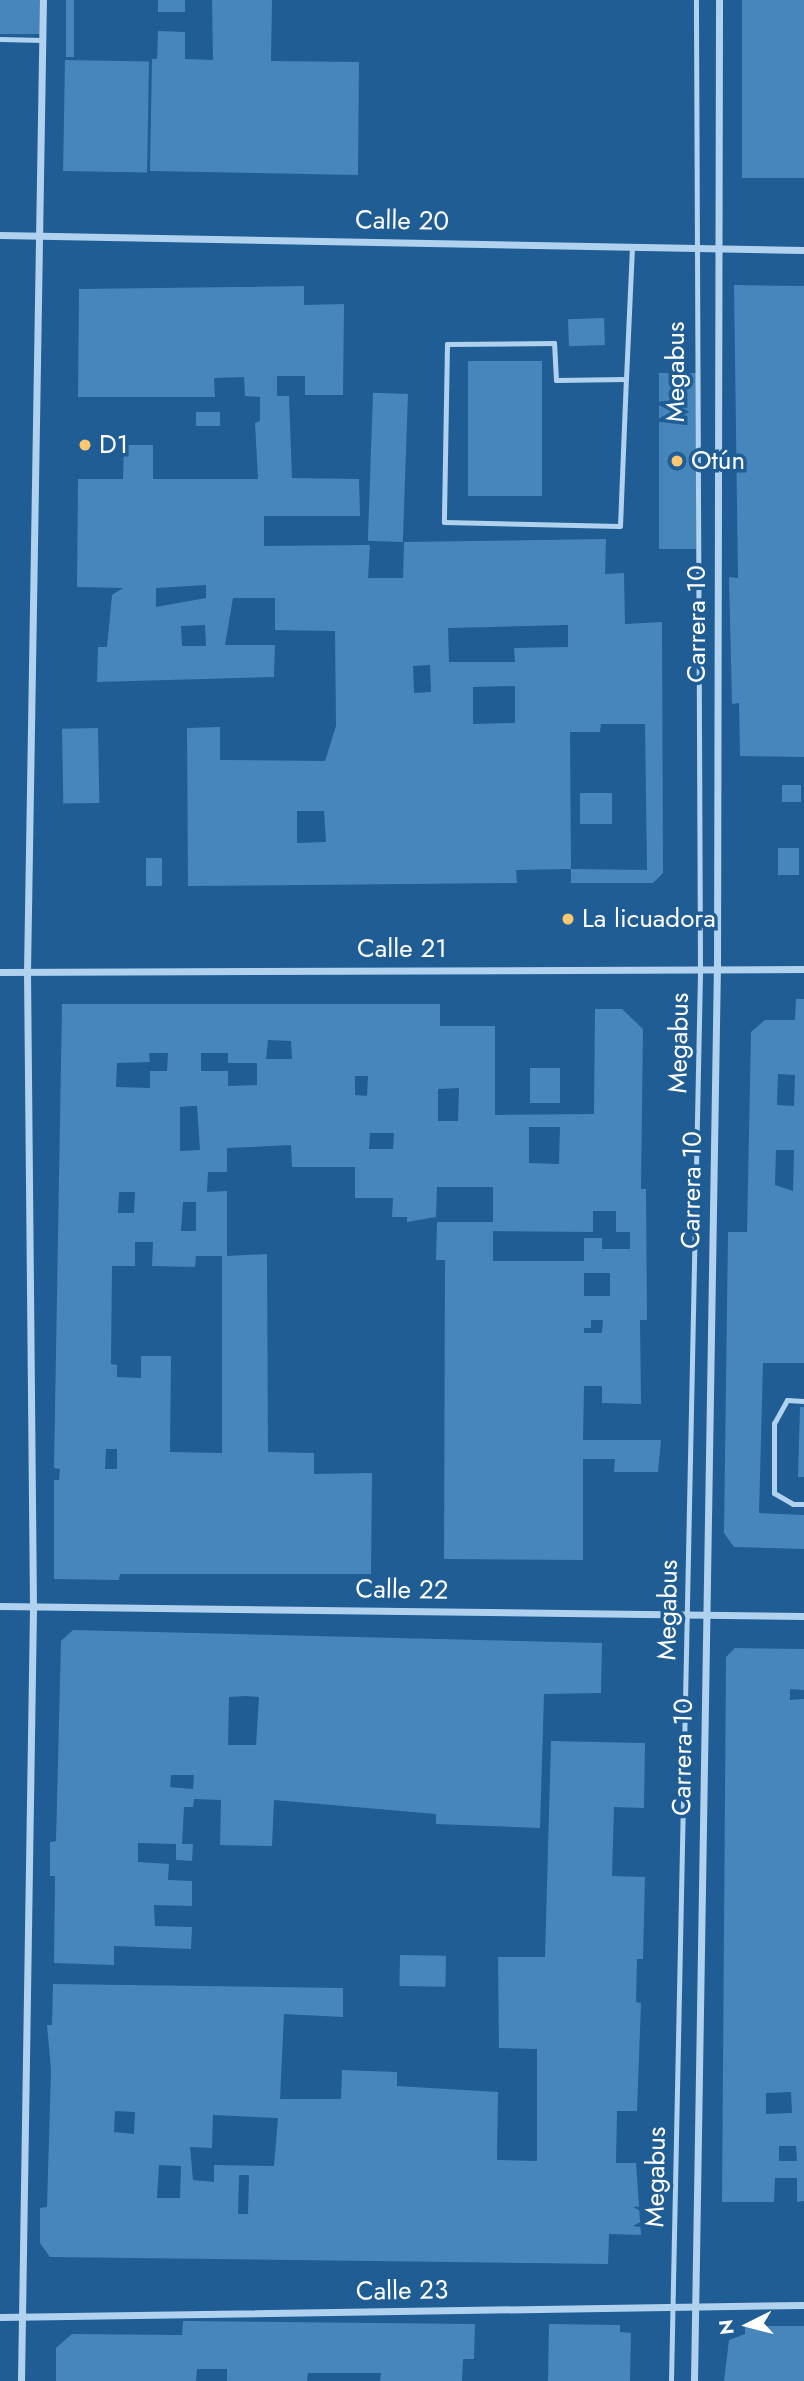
<!DOCTYPE html>
<html>
<head>
<meta charset="utf-8">
<style>
  body { margin:0 }
  #map { position:relative; width:804px; height:2381px; overflow:hidden; background:#1f5d94; font-family:Jost,sans-serif }
  div>[style] { position:absolute }
  .building>* { inset:0; background:#4786ba; transform-origin:0 0 }
  .lane>* { height:5px; margin:-2.5px; padding:0 2.5px; transform-origin:2.5px; border-radius:2.5px; background:#b1d2ee }
  .street>* { height:7px; margin:-3.5px; padding:0 3.5px; transform-origin:3.5px; border-radius:3.5px; background:#b1d2ee }
  .dots>* { width:19px; height:19px; translate:-50% -50%; box-sizing:border-box; border:4px solid #1f5d94; border-radius:50% }
  span { translate:-50% -50%; white-space:nowrap; text-align:center; line-height:1.15; -webkit-text-stroke:7px #1f5d94; paint-order:stroke }
  .street-label { font-size:26px; color:#fff }
  .poi-label { font-size:26px; color:#fff }
  .left { translate:0 -50%; text-align:left }
  .north { position:absolute; left:713px; top:2290px; width:70px; height:70px; -webkit-text-stroke:5px #1f5d94; paint-order:stroke; rotate:264deg; font-size:19px; font-weight:700; line-height:28px; text-align:center; color:#fff }
  .north::after { content:''; display:block; margin:auto; width:24px; height:32px; background:#fff; clip-path:polygon(50% 0,100% 100%,50% 72%,0 100%) }
</style>
</head>
<body>
<div id="map">
  <div class="building">
    <i style="left:0;top:0;width:43px;height:34px"></i>
    <i style="left:66px;top:0;width:8px;height:57px"></i>
    <i style="left:158px;top:0;width:27px;height:12px"></i>
    <i style="clip-path:polygon(212px 0,272px 0,271px 61px,359px 62px,358px 175px,150px 171px,152px 59px,157px 59px,158px 31px,185px 32px,185px 59px,213px 60px)"></i>
    <i style="left:742px;top:0;width:62px;height:178px"></i>
    <i style="left:65px;top:60px;width:84px;height:111px;rotate:1deg"></i>
    <i style="clip-path:polygon(734px 285px,804px 286px,804px 757px,740px 756px,739px 703px,732px 704px,729px 577px,738px 578px)"></i>
    <i style="clip-path:polygon(evenodd,304px 286px,304px 305px,344px 304px,343px 395px,305px 395px,305px 376px,277px 376px,277px 396px,289px 396px,292px 478px,359px 479px,360px 516px,264px 516px,264px 546px,370px 545px,368px 578px,403px 578px,404px 542px,606px 539px,605px 574px,624px 573px,625px 624px,662px 622px,663px 873px,653px 883px,571px 883px,571px 869px,647px 870px,645px 724px,601px 724px,600px 732px,570px 732px,571px 869px,516px 870px,517px 883px,188px 886px,187px 728px,220px 727px,220px 760px,325px 761px,336px 726px,335px 631px,275px 630px,275px 598px,233px 598px,225px 645px,275px 645px,274px 677px,97px 682px,98px 647px,107px 647px,112px 595px,123px 588px,77px 587px,78px 479px,123px 479px,124px 445px,153px 445px,153px 479px,258px 479px,255px 423px,260px 421px,260px 397px,245px 396px,244px 377px,214px 378px,215px 397px,78px 397px,79px 289px,304px 286px,206px 585px,206px 598px,156px 607px,156px 588px,206px 585px,304px 286px,205px 625px,206px 646px,182px 646px,181px 626px,205px 625px,304px 286px,568px 625px,568px 647px,514px 648px,515px 662px,449px 662px,448px 628px,568px 625px,304px 286px,430px 665px,431px 692px,414px 693px,413px 666px,430px 665px,304px 286px,515px 686px,515px 723px,473px 724px,473px 687px,515px 686px,304px 286px,297px 811px,324px 811px,326px 842px,297px 843px,297px 811px)"></i>
    <i style="left:604px;top:318px;width:27px;height:36px;rotate:88deg"></i>
    <i style="left:542px;top:361px;width:135px;height:74px;rotate:90deg"></i>
    <i style="left:696px;top:373px;width:176px;height:37px;rotate:90deg"></i>
    <i style="left:408px;top:394px;width:148px;height:35px;rotate:92deg"></i>
    <i style="left:196px;top:412px;width:24px;height:14px"></i>
    <i style="left:98px;top:728px;width:75px;height:36px;rotate:89deg"></i>
    <i style="left:782px;top:785px;width:19px;height:17px"></i>
    <i style="left:580px;top:793px;width:32px;height:31px"></i>
    <i style="left:778px;top:848px;width:21px;height:27px"></i>
    <i style="left:162px;top:858px;width:28px;height:16px;rotate:90deg"></i>
    <i style="clip-path:polygon(evenodd,796px 999px,804px 999px,804px 1363px,763px 1363px,759px 1513px,804px 1515px,804px 1549px,734px 1547px,724px 1533px,728px 1232px,747px 1232px,751px 1032px,765px 1020px,795px 1020px,796px 999px,778px 1074px,795px 1075px,794px 1106px,777px 1105px,778px 1074px,796px 999px,776px 1150px,794px 1150px,793px 1191px,775px 1185px,776px 1150px)"></i>
    <i style="clip-path:polygon(evenodd,62px 1004px,440px 1004px,440px 1026px,495px 1026px,495px 1115px,594px 1114px,595px 1009px,622px 1009px,643px 1029px,641px 1189px,646px 1189px,647px 1320px,640px 1320px,641px 1404px,602px 1403px,602px 1386px,584px 1386px,583px 1440px,661px 1440px,658px 1472px,614px 1472px,615px 1459px,583px 1459px,583px 1560px,444px 1559px,445px 1260px,436px 1260px,437px 1222px,493px 1222px,493px 1187px,437px 1187px,436px 1217px,407px 1222px,407px 1217px,392px 1217px,393px 1198px,355px 1198px,355px 1167px,292px 1167px,291px 1145px,227px 1148px,227px 1172px,208px 1172px,207px 1192px,227px 1191px,227px 1256px,267px 1254px,268px 1452px,314px 1453px,314px 1474px,372px 1473px,371px 1574px,120px 1574px,119px 1580px,54px 1579px,54px 1480px,59px 1480px,60px 1469px,54px 1468px,62px 1004px,268px 1040px,291px 1041px,292px 1059px,266px 1059px,268px 1040px,62px 1004px,149px 1053px,168px 1053px,167px 1071px,150px 1071px,150px 1088px,116px 1087px,117px 1063px,150px 1062px,149px 1053px,62px 1004px,201px 1053px,228px 1053px,228px 1063px,257px 1063px,257px 1085px,228px 1086px,228px 1071px,201px 1071px,201px 1053px,62px 1004px,355px 1076px,368px 1076px,367px 1096px,355px 1095px,355px 1076px,62px 1004px,459px 1088px,458px 1121px,438px 1121px,438px 1089px,459px 1088px,62px 1004px,192px 1106px,197px 1106px,200px 1150px,180px 1151px,180px 1107px,192px 1106px,62px 1004px,529px 1127px,560px 1127px,559px 1164px,529px 1163px,529px 1127px,62px 1004px,370px 1133px,394px 1133px,393px 1149px,369px 1149px,370px 1133px,62px 1004px,119px 1192px,135px 1192px,134px 1213px,118px 1213px,119px 1192px,62px 1004px,183px 1202px,196px 1202px,196px 1231px,181px 1231px,183px 1202px,62px 1004px,593px 1211px,616px 1211px,616px 1232px,630px 1232px,630px 1249px,602px 1249px,602px 1238px,584px 1238px,584px 1261px,493px 1261px,493px 1231px,593px 1232px,593px 1211px,62px 1004px,135px 1242px,153px 1242px,152px 1266px,195px 1267px,196px 1256px,222px 1256px,222px 1453px,170px 1452px,171px 1356px,141px 1356px,141px 1378px,117px 1377px,117px 1365px,111px 1364px,112px 1266px,135px 1266px,135px 1242px,62px 1004px,584px 1273px,610px 1273px,610px 1296px,584px 1296px,584px 1273px,62px 1004px,591px 1320px,603px 1320px,602px 1333px,584px 1333px,584px 1328px,591px 1328px,591px 1320px,62px 1004px,106px 1449px,117px 1449px,117px 1469px,105px 1469px,106px 1449px)"></i>
    <i style="left:530px;top:1068px;width:30px;height:35px"></i>
    <i style="clip-path:polygon(800px 1407px,804px 1407px,804px 1477px,798px 1477px)"></i>
    <i style="clip-path:polygon(evenodd,73px 1630px,602px 1643px,601px 1693px,544px 1694px,540px 1828px,436px 1824px,436px 1814px,274px 1800px,272px 1846px,220px 1845px,221px 1800px,194px 1799px,193px 1807px,184px 1807px,182px 1844px,193px 1844px,192px 1861px,176px 1860px,176px 1844px,138px 1843px,138px 1862px,169px 1864px,168px 1880px,192px 1881px,192px 1906px,154px 1905px,155px 1926px,192px 1927px,191px 1949px,114px 1946px,114px 1965px,54px 1963px,55px 1876px,50px 1876px,50px 1842px,56px 1841px,61px 1641px,73px 1630px,246px 1696px,259px 1697px,256px 1745px,228px 1745px,229px 1697px,246px 1696px,73px 1630px,171px 1775px,194px 1775px,193px 1789px,170px 1787px,171px 1775px)"></i>
    <i style="clip-path:polygon(evenodd,735px 1648px,804px 1649px,804px 1690px,790px 1689px,790px 1700px,804px 1699px,804px 2201px,797px 2202px,797px 2178px,775px 2178px,774px 2202px,722px 2202px,726px 1657px,735px 1648px,791px 2092px,792px 2113px,766px 2114px,766px 2093px,791px 2092px,735px 1648px,779px 2146px,796px 2146px,797px 2161px,779px 2161px,779px 2146px)"></i>
    <i style="clip-path:polygon(evenodd,551px 1741px,645px 1743px,644px 1808px,614px 1807px,612px 1876px,645px 1877px,643px 1959px,637px 1959px,636px 2002px,641px 2003px,637px 2111px,617px 2111px,616px 2163px,636px 2163px,641px 2235px,609px 2234px,608px 2264px,50px 2257px,40px 2243px,40px 2208px,47px 2207px,51px 2070px,47px 2025px,52px 2025px,53px 1984px,343px 1988px,343px 2017px,284px 2014px,280px 2099px,341px 2099px,342px 2070px,397px 2072px,397px 2086px,498px 2092px,497px 2160px,537px 2161px,537px 2049px,499px 2048px,498px 1957px,545px 1957px,551px 1741px,115px 2111px,135px 2112px,134px 2134px,114px 2132px,115px 2111px,551px 1741px,213px 2115px,278px 2118px,274px 2166px,214px 2165px,214px 2182px,193px 2180px,190px 2147px,212px 2148px,213px 2115px,551px 1741px,159px 2165px,181px 2166px,180px 2198px,157px 2198px,159px 2165px,551px 1741px,239px 2175px,249px 2175px,248px 2214px,238px 2214px,239px 2175px)"></i>
    <i style="left:400px;top:1955px;width:46px;height:31px;rotate:1deg"></i>
    <i style="clip-path:polygon(183px 2321px,475px 2324px,474px 2359px,463px 2359px,462px 2381px,380px 2381px,381px 2373px,308px 2373px,307px 2381px,227px 2381px,227px 2369px,197px 2369px,196px 2381px,56px 2381px,56px 2348px,72px 2334px,182px 2335px)"></i>
    <i style="clip-path:polygon(549px 2324px,620px 2325px,620px 2332px,631px 2333px,630px 2381px,548px 2381px)"></i>
    <i style="clip-path:polygon(745px 2326px,804px 2326px,804px 2381px,724px 2381px,729px 2340px,745px 2334px)"></i>
  </div>
  <div class="lane">
    <i style="left:0;top:39px;width:43px;rotate:1.3deg"></i>
    <i style="left:626px;top:379px;width:70px;rotate:179.2deg"></i>
    <i style="left:556px;top:380px;width:37px;rotate:-93deg"></i>
    <i style="left:554px;top:343px;width:107px;rotate:179.5deg"></i>
    <i style="left:447px;top:344px;width:178px;rotate:91deg"></i>
    <i style="left:444px;top:522px;width:176px;rotate:1.3deg"></i>
    <i style="left:620px;top:526px;width:147px;rotate:-87.7deg"></i>
    <i style="left:626px;top:379px;width:132px;rotate:-87.4deg"></i>
    <i style="left:804px;top:1401px;width:17px;rotate:-177deg"></i>
    <i style="left:787px;top:1400px;width:26px;rotate:119deg"></i>
    <i style="left:774px;top:1423px;width:70px;rotate:90deg"></i>
    <i style="left:774px;top:1493px;width:22px;rotate:30deg"></i>
    <i style="left:793px;top:1504px;width:11px"></i>
    <i style="left:671px;top:2381px;width:1413px;rotate:-88.82deg"></i>
    <i style="left:700px;top:968px;width:968px;rotate:-90.24deg"></i>
  </div>
  <div class="street">
    <i style="left:0;top:235px;width:804px;rotate:1.07deg"></i>
    <i style="left:0;top:972px;width:804px;rotate:-0.21deg"></i>
    <i style="left:0;top:1606px;width:804px;rotate:0.71deg"></i>
    <i style="left:0;top:2317px;width:804px;rotate:-0.86deg"></i>
    <i style="left:21px;top:2381px;width:774px;rotate:-89.11deg"></i>
    <i style="left:33px;top:1607px;width:635px;rotate:-90.54deg"></i>
    <i style="left:27px;top:972px;width:972px;rotate:-89.06deg"></i>
    <i style="left:694px;top:2381px;width:1413px;rotate:-89.07deg"></i>
    <i style="left:717px;top:968px;width:968px;rotate:-89.88deg"></i>
  </div>
  <div class="dots">
    <i style="left:85px;top:445px;background:#fcc771"></i>
    <i style="left:677px;top:461px;background:#fcc771"></i>
    <i style="left:568px;top:919px;background:#fcc771"></i>
  </div>
  <div class="street-label">
    <span style="left:402px;top:221px;rotate:1deg">Calle 20</span>
    <span style="left:676px;top:372px;rotate:-90deg">Megabus</span>
    <span style="left:697px;top:624px;rotate:-90deg">Carrera 10</span>
    <span style="left:402px;top:949px">Calle 21</span>
    <span style="left:679px;top:1043px;rotate:-89deg">Megabus</span>
    <span style="left:692px;top:1190px;rotate:-89deg">Carrera 10</span>
    <span style="left:402px;top:1590px;rotate:1deg">Calle 22</span>
    <span style="left:668px;top:1610px;rotate:-89deg">Megabus</span>
    <span style="left:683px;top:1757px;rotate:-89deg">Carrera 10</span>
    <span style="left:656px;top:2177px;rotate:-89deg">Megabus</span>
    <span style="left:402px;top:2291px;rotate:-1deg">Calle 23</span>
  </div>
  <div class="poi-label">
    <span class="left" style="left:99px;top:445px">D1</span>
    <span class="left" style="left:691px;top:461px">Otún</span>
    <span class="left" style="left:582px;top:919px">La licuadora</span>
  </div>
  <div class="north">N</div>
</div>
</body>
</html>
